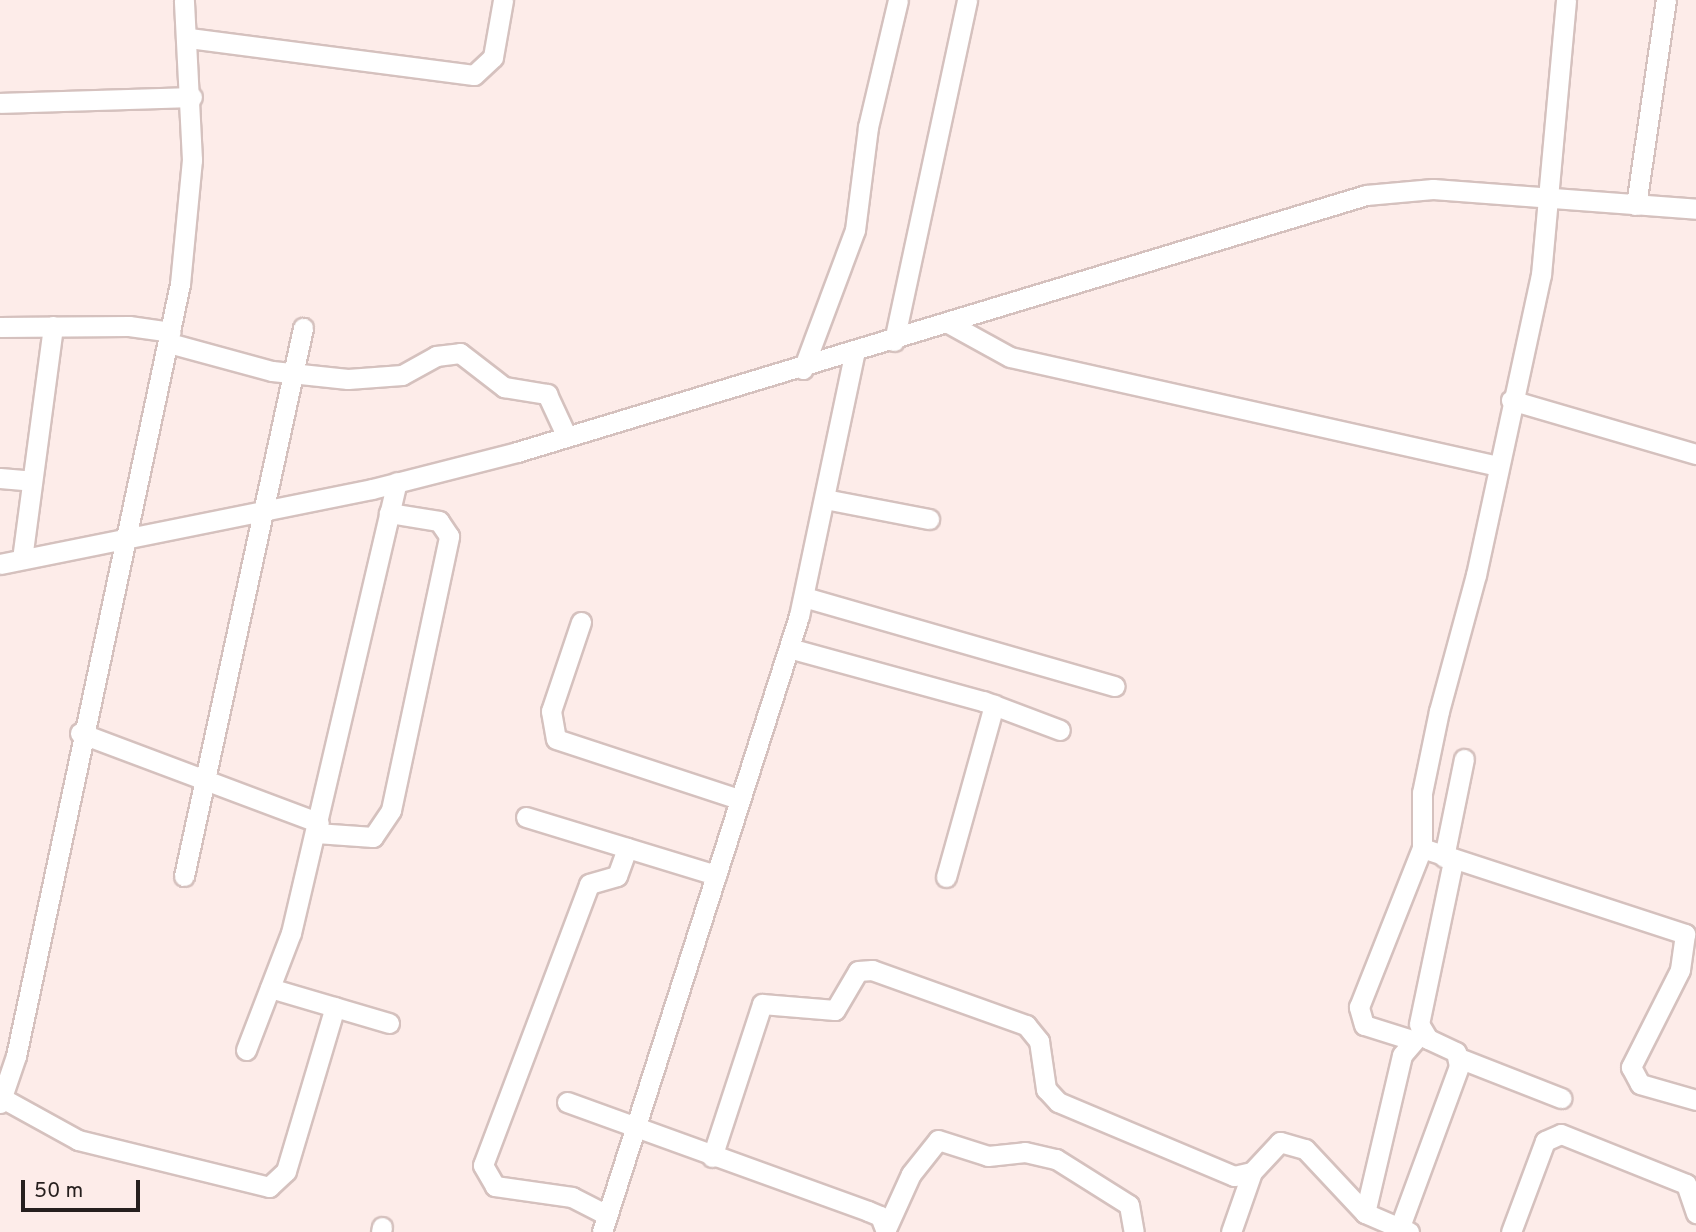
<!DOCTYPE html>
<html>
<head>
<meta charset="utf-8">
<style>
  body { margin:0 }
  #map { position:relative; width:1696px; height:1232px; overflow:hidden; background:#fdece9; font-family:Overpass,sans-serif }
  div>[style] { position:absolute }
  .roads { filter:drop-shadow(2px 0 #d5c1be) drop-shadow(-2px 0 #d5c1be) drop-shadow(0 2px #d5c1be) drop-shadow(0 -2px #d5c1be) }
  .minor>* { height:19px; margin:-9.5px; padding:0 9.5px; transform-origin:9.5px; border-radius:9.5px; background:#fff }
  span { translate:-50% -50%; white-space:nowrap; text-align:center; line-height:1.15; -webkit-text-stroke:7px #fdece9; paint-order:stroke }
  .scale { position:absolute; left:21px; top:1180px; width:119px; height:32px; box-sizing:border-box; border:4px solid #261f1e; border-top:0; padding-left:9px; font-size:21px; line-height:24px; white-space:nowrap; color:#261f1e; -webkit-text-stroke:5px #fdece9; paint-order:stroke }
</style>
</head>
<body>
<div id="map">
  <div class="roads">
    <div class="minor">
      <i style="left:189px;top:38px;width:287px;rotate:7.4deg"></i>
      <i style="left:474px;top:75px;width:26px;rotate:-43deg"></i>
      <i style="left:493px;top:57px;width:58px;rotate:-80deg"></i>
      <i style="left:0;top:103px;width:192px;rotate:-1.8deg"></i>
      <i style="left:1636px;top:205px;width:207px;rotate:-81.7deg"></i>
      <i style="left:950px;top:324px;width:68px;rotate:28.8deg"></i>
      <i style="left:1010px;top:357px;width:500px;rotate:12.59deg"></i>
      <i style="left:0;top:327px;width:129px;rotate:-0.4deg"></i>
      <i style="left:129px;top:326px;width:42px;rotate:8.1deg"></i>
      <i style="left:894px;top:341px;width:349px;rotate:-77.9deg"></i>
      <i style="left:169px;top:343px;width:107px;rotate:15.2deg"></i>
      <i style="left:272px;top:371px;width:76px;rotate:6deg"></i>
      <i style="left:348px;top:379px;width:54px;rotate:-4.2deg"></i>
      <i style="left:402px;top:375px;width:39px;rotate:-29deg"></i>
      <i style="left:436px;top:356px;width:24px;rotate:-7deg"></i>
      <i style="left:460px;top:353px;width:56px;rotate:37.7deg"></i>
      <i style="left:504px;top:387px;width:44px;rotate:9.2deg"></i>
      <i style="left:547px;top:394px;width:47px;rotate:65.1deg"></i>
      <i style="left:803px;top:369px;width:148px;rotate:-69.5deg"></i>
      <i style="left:855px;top:230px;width:104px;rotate:-82.8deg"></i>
      <i style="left:868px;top:127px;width:130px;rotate:-76.7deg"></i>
      <i style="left:1511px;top:400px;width:193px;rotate:16.3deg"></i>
      <i style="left:0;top:478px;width:32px;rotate:5deg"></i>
      <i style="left:825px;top:499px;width:106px;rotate:10.9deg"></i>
      <i style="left:22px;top:559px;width:235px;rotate:-82.4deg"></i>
      <i style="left:0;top:564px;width:379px;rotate:-11.4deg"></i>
      <i style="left:372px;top:489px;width:150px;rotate:-14.3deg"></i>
      <i style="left:517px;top:452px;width:887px;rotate:-16.84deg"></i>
      <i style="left:1366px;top:195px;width:67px;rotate:-5.1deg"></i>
      <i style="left:1433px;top:189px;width:264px;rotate:4.3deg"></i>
      <i style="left:804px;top:597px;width:323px;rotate:16deg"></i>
      <i style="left:581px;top:622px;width:94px;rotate:108.6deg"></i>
      <i style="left:551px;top:711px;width:28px;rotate:80deg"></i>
      <i style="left:556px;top:739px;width:193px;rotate:18.2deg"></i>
      <i style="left:789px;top:648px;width:201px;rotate:15.3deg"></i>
      <i style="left:983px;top:701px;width:82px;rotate:20.6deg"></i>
      <i style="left:80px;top:733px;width:255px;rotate:20.6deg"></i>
      <i style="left:526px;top:817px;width:199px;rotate:17deg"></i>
      <i style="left:316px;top:833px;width:57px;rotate:4deg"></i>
      <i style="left:373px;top:837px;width:32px;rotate:-56deg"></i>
      <i style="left:391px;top:810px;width:280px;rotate:-78deg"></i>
      <i style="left:449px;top:536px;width:18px;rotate:-124deg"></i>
      <i style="left:439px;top:521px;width:51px;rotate:-170.9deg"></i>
      <i style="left:1422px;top:848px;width:277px;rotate:18.1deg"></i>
      <i style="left:1685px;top:934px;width:36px;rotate:98deg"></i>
      <i style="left:1680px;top:970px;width:109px;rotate:116.8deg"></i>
      <i style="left:1631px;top:1067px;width:19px;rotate:62deg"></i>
      <i style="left:1640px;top:1084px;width:58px;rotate:15.9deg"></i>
      <i style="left:1444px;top:857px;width:100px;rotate:-78.5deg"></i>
      <i style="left:184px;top:876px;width:561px;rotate:-77.75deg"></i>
      <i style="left:946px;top:877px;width:179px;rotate:-74.4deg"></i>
      <i style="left:270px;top:988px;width:124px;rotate:16.4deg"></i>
      <i style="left:1412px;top:1040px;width:50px;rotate:-162.6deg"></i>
      <i style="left:1364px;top:1025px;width:19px;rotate:-106deg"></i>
      <i style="left:1359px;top:1007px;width:171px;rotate:-68.4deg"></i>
      <i style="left:1422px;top:848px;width:55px;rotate:-90deg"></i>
      <i style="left:1422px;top:793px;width:84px;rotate:-78.3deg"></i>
      <i style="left:1439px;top:711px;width:141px;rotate:-74.8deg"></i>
      <i style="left:1476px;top:575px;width:307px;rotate:-77.8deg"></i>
      <i style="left:1541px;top:275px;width:276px;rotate:-84.8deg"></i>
      <i style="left:246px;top:1050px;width:125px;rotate:-69deg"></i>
      <i style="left:291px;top:933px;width:463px;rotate:-76.8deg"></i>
      <i style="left:1459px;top:1058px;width:110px;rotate:21.4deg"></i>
      <i style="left:2px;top:1098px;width:87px;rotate:28.9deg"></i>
      <i style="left:78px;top:1140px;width:197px;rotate:13.8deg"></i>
      <i style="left:269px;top:1187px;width:23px;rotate:-43deg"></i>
      <i style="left:286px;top:1171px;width:171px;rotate:-73.4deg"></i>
      <i style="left:567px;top:1102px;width:320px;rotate:19.9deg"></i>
      <i style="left:868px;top:1211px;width:13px;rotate:23deg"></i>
      <i style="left:880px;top:1216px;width:17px;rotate:69deg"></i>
      <i style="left:0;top:1103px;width:50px;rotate:-71.2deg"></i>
      <i style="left:16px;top:1056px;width:789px;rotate:-78.01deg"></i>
      <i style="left:180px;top:284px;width:125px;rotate:-84.5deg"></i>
      <i style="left:192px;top:160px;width:160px;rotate:-92.9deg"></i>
      <i style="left:712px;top:1157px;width:161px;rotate:-71.9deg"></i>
      <i style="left:762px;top:1004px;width:73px;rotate:4.7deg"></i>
      <i style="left:835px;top:1010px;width:45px;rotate:-59.5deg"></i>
      <i style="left:858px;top:971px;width:14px;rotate:-4deg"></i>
      <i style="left:872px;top:970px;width:164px;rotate:19.7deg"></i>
      <i style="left:1026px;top:1025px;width:21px;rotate:51deg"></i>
      <i style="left:1039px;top:1041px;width:49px;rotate:81.7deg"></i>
      <i style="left:1046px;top:1089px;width:18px;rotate:47deg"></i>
      <i style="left:1058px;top:1102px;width:191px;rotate:22.8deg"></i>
      <i style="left:1234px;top:1176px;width:18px;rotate:-13deg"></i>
      <i style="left:1252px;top:1172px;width:41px;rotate:-47deg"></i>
      <i style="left:1280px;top:1142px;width:26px;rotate:16deg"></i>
      <i style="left:1305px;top:1149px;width:88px;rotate:46.8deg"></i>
      <i style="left:1365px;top:1213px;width:48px;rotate:23.4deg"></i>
      <i style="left:1365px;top:1213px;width:162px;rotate:-76.8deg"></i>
      <i style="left:1402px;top:1055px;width:29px;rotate:-49deg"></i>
      <i style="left:607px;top:1215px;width:39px;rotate:-153deg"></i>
      <i style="left:572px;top:1197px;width:78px;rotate:-171.9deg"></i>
      <i style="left:495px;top:1186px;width:24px;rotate:-120deg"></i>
      <i style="left:483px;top:1165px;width:300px;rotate:-69.3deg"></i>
      <i style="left:589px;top:884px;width:29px;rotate:-16deg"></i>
      <i style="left:617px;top:876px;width:30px;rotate:-70deg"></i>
      <i style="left:886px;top:1229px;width:60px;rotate:-65.6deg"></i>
      <i style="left:911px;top:1174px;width:43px;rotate:-51.5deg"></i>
      <i style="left:938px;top:1140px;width:52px;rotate:17.7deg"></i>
      <i style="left:988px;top:1156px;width:37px;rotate:-6deg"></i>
      <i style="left:1025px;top:1152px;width:32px;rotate:13deg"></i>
      <i style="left:1056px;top:1159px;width:86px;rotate:32.2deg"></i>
      <i style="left:1129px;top:1205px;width:27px;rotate:80deg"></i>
      <i style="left:381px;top:1232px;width:5px;rotate:-79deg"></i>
      <i style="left:602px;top:1232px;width:647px;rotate:-72.27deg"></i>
      <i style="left:799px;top:616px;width:268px;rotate:-78.1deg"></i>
      <i style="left:1231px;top:1232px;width:64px;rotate:-70.7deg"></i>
      <i style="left:1398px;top:1232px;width:177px;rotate:-69.8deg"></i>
      <i style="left:1459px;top:1066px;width:14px;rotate:-102deg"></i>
      <i style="left:1456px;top:1052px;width:31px;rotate:-155deg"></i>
      <i style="left:1428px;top:1039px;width:17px;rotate:-121deg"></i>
      <i style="left:1419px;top:1024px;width:167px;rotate:-78.2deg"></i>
      <i style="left:1511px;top:1232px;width:97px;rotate:-69.5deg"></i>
      <i style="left:1545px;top:1141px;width:17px;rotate:-24deg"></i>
      <i style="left:1561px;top:1134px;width:135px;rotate:21.8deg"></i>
      <i style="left:1686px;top:1184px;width:31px;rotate:71deg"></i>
    </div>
  </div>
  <div class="scale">50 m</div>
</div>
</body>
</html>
